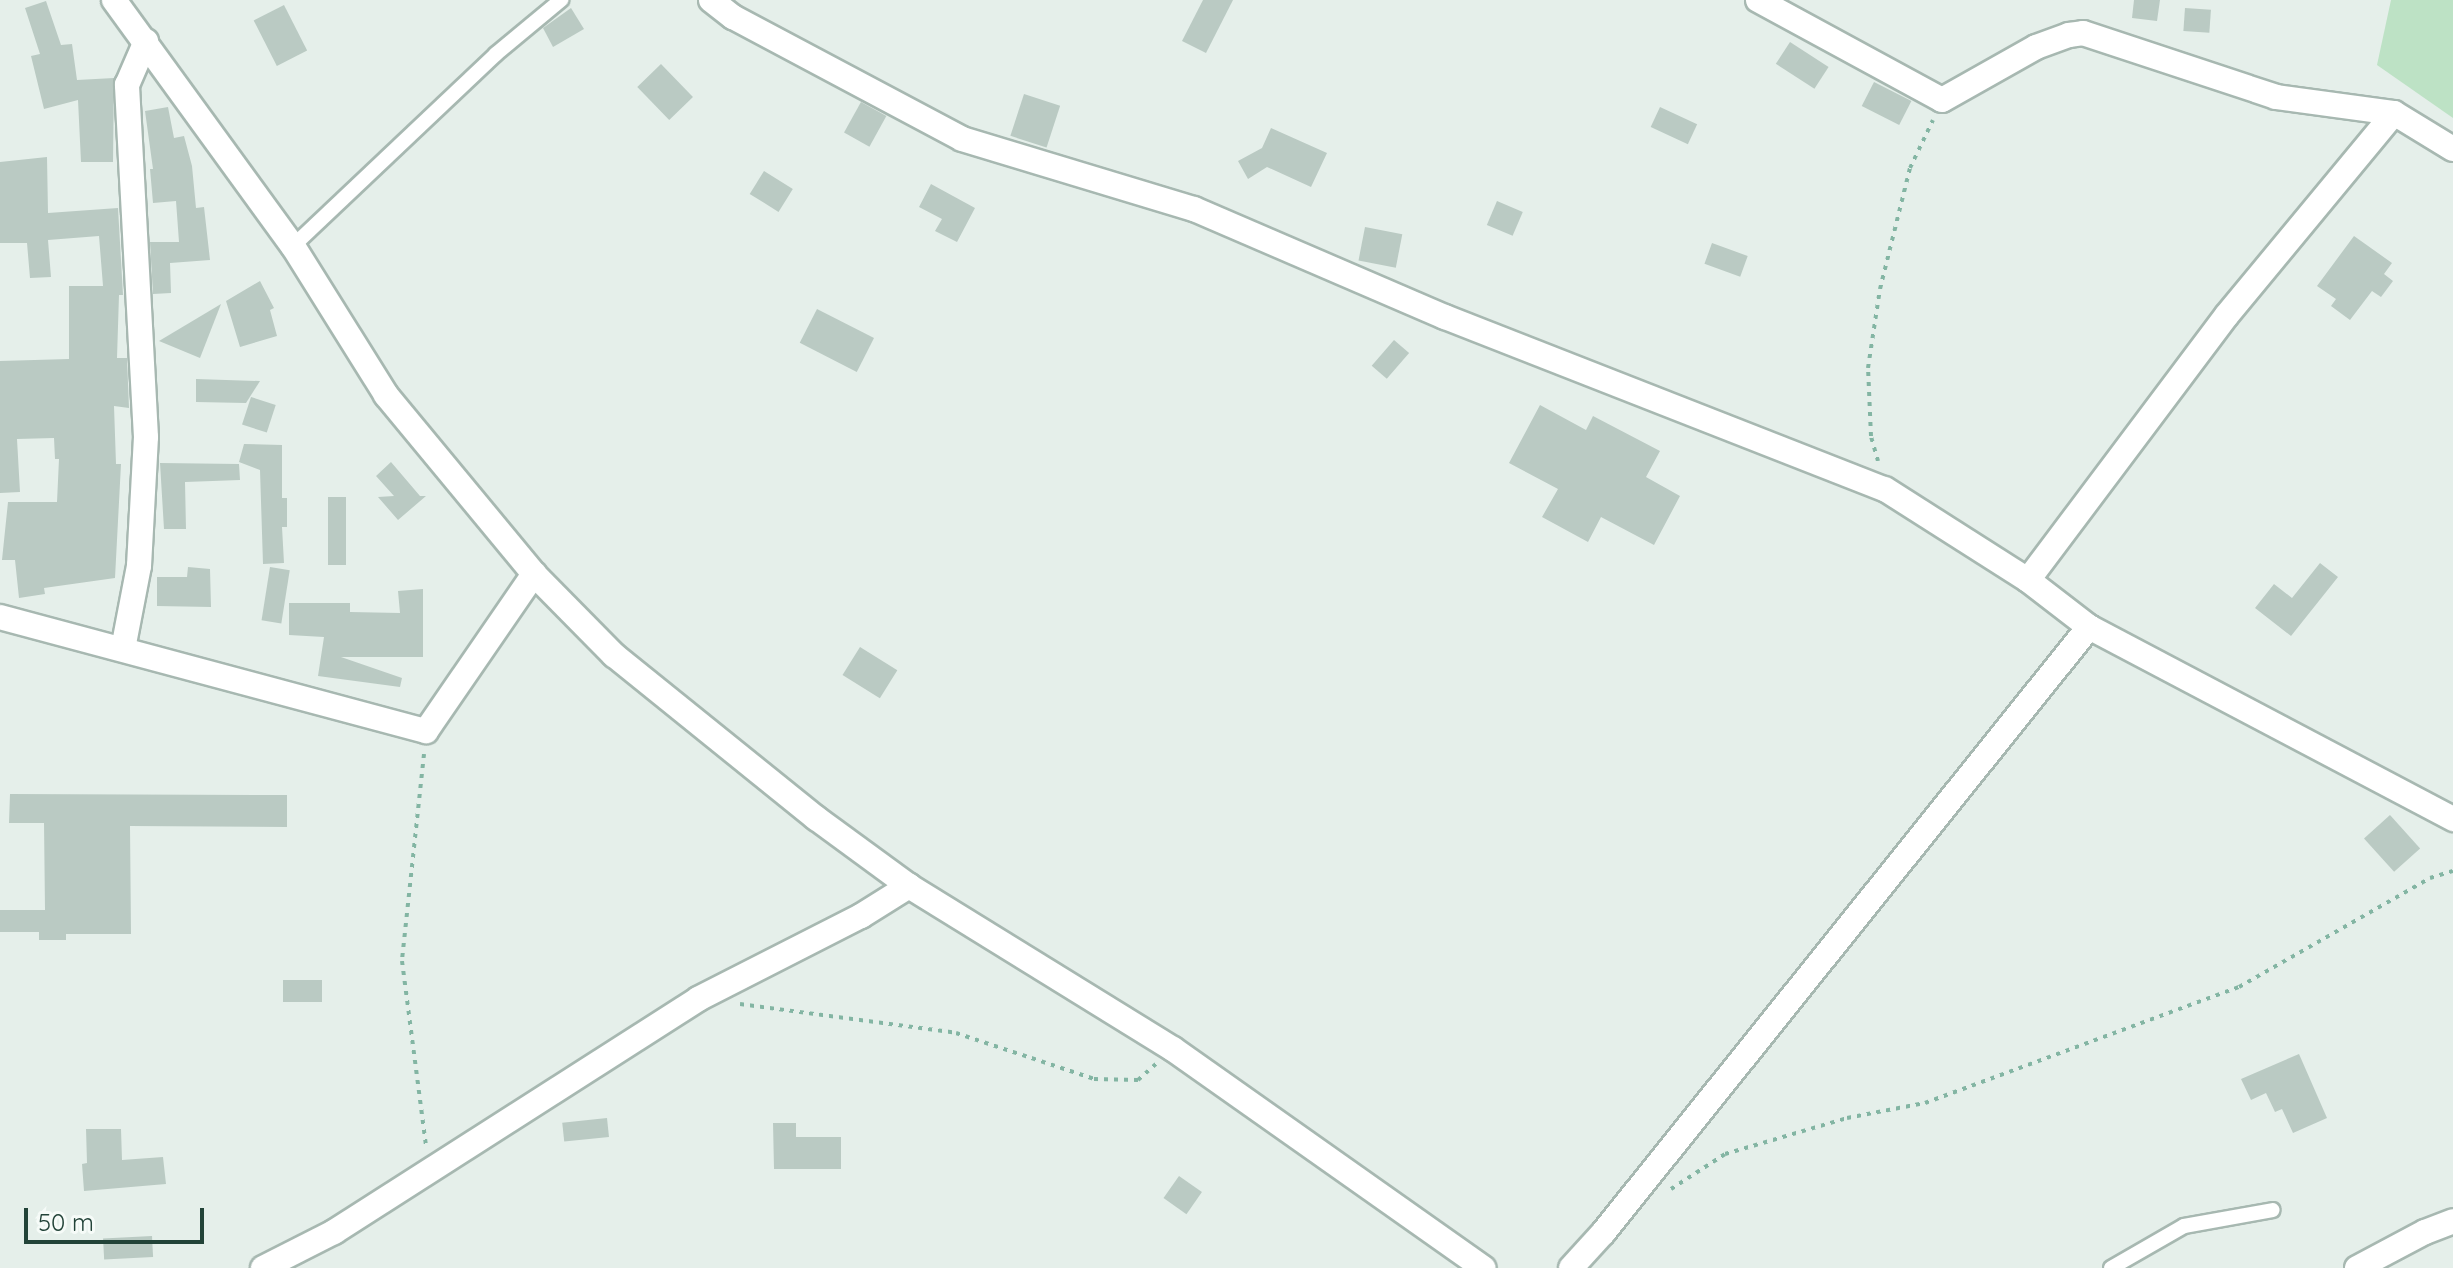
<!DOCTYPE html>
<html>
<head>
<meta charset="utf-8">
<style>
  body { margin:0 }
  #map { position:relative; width:2453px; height:1268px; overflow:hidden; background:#e5efea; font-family:Quicksand,sans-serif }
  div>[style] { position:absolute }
  .green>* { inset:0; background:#bde2c5 }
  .building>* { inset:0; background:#bacac3; transform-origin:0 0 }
  .path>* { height:4px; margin-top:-2px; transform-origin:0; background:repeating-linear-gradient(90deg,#83b5a3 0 4px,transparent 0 10px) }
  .roads { filter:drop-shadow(2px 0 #a7b8b1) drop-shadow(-2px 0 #a7b8b1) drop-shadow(0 2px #a7b8b1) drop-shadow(0 -2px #a7b8b1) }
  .lane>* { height:14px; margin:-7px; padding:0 7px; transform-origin:7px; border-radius:7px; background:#fff }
  .street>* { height:24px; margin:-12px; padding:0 12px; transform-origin:12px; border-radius:12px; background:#fff }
  .secondary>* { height:24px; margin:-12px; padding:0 12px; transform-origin:12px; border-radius:12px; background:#fff }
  span { translate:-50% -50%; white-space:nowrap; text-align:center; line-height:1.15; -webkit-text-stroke:7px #f6fbf8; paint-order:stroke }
  .scale { position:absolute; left:24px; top:1208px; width:180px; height:36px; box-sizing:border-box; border:4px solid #224338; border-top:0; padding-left:10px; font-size:24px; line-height:28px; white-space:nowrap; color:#224338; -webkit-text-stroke:6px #f6fbf8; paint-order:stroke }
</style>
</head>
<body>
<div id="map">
  <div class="green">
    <i style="clip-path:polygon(2391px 0,2453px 0,2453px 118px,2377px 65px)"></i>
  </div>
  <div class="building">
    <i style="clip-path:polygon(1203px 0,1233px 0,1206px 53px,1182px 41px)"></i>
    <i style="clip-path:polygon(2134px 0,2160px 0,2157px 21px,2132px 18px)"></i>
    <i style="clip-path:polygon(46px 1px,61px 45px,72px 44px,77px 80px,114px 78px,113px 162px,81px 162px,78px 100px,44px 109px,31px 56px,40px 54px,25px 8px)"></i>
    <i style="left:284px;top:5px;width:51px;height:34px;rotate:63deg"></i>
    <i style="clip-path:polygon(571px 8px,584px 29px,553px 47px,543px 28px)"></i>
    <i style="left:2185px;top:8px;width:26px;height:23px;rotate:4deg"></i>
    <i style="left:1790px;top:42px;width:46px;height:26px;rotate:33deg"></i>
    <i style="left:661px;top:64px;width:46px;height:33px;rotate:46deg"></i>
    <i style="left:1874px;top:82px;width:42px;height:27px;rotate:27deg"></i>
    <i style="left:1024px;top:94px;width:38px;height:44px;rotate:18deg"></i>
    <i style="left:861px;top:102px;width:29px;height:35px;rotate:29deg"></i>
    <i style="clip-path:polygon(168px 107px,174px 138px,184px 136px,192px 166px,196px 208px,204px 207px,210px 260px,170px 263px,171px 293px,153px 294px,150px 242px,179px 242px,176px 201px,153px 203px,150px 169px,153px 169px,145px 111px)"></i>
    <i style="left:1660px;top:107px;width:41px;height:22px;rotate:25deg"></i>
    <i style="clip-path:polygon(1271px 128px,1327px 153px,1311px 187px,1267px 167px,1248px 179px,1238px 161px,1262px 148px)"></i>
    <i style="clip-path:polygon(47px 157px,48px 213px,118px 208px,123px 295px,119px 295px,117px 358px,127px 358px,129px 408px,114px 406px,116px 464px,121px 464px,115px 578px,44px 588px,45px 594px,19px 598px,15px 560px,2px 560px,8px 502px,57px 502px,59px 459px,55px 459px,54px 438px,17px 439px,20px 492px,0 493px,0 361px,69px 359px,69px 286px,103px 286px,99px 236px,48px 240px,51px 277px,30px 278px,27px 243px,0 243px,0 162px)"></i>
    <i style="left:764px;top:171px;width:34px;height:27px;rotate:32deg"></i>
    <i style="clip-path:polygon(931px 184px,975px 208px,957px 242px,935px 231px,942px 219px,919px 207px)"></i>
    <i style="left:1497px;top:201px;width:28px;height:26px;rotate:23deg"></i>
    <i style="left:1365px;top:227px;width:38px;height:34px;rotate:11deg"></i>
    <i style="clip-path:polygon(2354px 236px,2392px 263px,2384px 274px,2393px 281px,2381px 297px,2372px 291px,2350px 320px,2331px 306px,2336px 299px,2317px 286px)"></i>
    <i style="left:1712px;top:243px;width:38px;height:22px;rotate:20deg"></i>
    <i style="clip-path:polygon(260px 281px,274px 308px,270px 310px,277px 336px,240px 347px,226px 301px)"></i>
    <i style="clip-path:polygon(221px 304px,200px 358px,159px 341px)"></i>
    <i style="left:817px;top:309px;width:64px;height:38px;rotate:27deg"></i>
    <i style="left:1394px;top:340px;width:20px;height:34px;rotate:41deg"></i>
    <i style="clip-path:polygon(196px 379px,260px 381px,246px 403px,196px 402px)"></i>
    <i style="left:251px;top:397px;width:26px;height:29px;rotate:18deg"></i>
    <i style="clip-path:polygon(1540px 405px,1586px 430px,1593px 416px,1660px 451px,1646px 477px,1680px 496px,1654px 545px,1601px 517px,1588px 542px,1542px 517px,1558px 489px,1509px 463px)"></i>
    <i style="clip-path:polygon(244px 444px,282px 445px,282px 498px,287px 498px,287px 527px,282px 527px,284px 563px,263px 564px,260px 470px,239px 462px)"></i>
    <i style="clip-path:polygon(391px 462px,420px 496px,426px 496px,398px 520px,378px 497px,394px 496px,376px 476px)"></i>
    <i style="clip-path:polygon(160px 463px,239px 464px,240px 480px,185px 482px,186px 529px,164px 529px)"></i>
    <i style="left:328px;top:497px;width:18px;height:68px"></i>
    <i style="clip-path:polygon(2320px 563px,2338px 577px,2291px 636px,2255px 608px,2274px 584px,2292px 598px)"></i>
    <i style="clip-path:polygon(188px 567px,210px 569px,211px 607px,157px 606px,157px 577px,187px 577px)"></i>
    <i style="left:270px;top:567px;width:20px;height:54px;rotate:9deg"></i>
    <i style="clip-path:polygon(423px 589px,423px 657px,341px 657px,402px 678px,400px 687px,318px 676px,324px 637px,289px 635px,289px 603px,350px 603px,350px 612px,400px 613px,398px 591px)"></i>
    <i style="left:860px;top:647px;width:44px;height:33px;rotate:32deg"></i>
    <i style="clip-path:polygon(10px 794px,287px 795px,287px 827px,130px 826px,131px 934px,66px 934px,66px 940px,39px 940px,39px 932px,0 932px,0 910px,45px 910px,44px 823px,9px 823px)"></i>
    <i style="left:2390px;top:815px;width:45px;height:35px;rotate:48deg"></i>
    <i style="left:283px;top:980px;width:39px;height:22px"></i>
    <i style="clip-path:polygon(2299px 1054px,2327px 1118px,2293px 1133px,2282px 1109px,2275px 1112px,2266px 1093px,2251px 1100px,2241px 1079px)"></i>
    <i style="left:607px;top:1118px;width:19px;height:45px;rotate:84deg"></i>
    <i style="clip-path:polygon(773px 1123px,796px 1123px,796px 1137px,841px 1137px,841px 1169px,774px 1169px)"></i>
    <i style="clip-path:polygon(86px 1129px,121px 1129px,122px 1160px,163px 1157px,166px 1184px,84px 1191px,82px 1164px,87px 1163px)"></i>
    <i style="left:1179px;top:1176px;width:28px;height:27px;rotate:35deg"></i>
    <i style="left:152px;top:1236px;width:21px;height:49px;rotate:87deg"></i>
  </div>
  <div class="path">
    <i style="left:1878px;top:461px;width:26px;rotate:-106deg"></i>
    <i style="left:1871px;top:436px;width:68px;rotate:-92.5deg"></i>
    <i style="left:1868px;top:368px;width:80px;rotate:-81.4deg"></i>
    <i style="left:1880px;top:289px;width:125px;rotate:-76.1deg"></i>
    <i style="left:1910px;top:168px;width:53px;rotate:-64.4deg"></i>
    <i style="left:424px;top:754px;width:208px;rotate:96.1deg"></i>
    <i style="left:402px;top:961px;width:187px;rotate:82.6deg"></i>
    <i style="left:740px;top:1004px;width:218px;rotate:7.6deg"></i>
    <i style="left:956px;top:1033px;width:145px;rotate:18.4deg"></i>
    <i style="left:1094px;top:1079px;width:44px;rotate:1.3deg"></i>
    <i style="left:1138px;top:1080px;width:24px;rotate:-42deg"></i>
    <i style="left:1671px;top:1189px;width:64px;rotate:-32.9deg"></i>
    <i style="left:1725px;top:1154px;width:127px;rotate:-16.4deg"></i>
    <i style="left:1847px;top:1118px;width:79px;rotate:-10.9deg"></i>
    <i style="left:1925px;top:1103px;width:335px;rotate:-20.3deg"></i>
    <i style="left:2239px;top:987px;width:220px;rotate:-29.7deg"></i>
    <i style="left:2430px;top:878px;width:24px;rotate:-17deg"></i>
  </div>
  <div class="roads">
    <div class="lane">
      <i style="left:293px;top:246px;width:279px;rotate:-43.4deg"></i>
      <i style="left:496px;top:54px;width:85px;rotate:-39.7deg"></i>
      <i style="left:2111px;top:1268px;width:84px;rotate:-29.9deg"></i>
      <i style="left:2184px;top:1226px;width:90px;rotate:-10.2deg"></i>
    </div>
    <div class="street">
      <i style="left:711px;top:0;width:28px;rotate:38deg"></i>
      <i style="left:733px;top:17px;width:259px;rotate:28deg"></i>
      <i style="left:962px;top:139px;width:242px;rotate:16.8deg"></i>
      <i style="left:1194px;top:209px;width:273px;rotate:23.3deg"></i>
      <i style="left:1445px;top:317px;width:472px;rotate:21.4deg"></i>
      <i style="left:1885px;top:489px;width:169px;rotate:32.5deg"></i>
      <i style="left:1758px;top:0;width:209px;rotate:28.5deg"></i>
      <i style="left:1942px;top:100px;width:108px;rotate:-29.4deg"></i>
      <i style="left:2036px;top:47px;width:35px;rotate:-20deg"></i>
      <i style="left:2069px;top:35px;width:14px;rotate:-8deg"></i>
      <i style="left:2083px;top:33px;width:203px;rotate:18.3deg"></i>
      <i style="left:2276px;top:97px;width:119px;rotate:7.7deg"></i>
      <i style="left:0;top:617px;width:441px;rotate:15deg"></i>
      <i style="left:426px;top:731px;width:191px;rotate:-55.5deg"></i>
      <i style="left:2089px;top:627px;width:77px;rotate:-142.4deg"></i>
      <i style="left:2028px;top:580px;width:331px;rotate:-53.1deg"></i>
      <i style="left:2227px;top:315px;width:262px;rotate:-50.4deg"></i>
      <i style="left:2394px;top:113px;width:69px;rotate:31.4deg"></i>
      <i style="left:123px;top:649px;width:85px;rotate:-79.1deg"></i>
      <i style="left:139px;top:566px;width:129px;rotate:-86.9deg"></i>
      <i style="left:146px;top:437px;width:353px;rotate:-93.1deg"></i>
      <i style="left:127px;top:85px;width:48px;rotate:-66.6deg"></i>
      <i style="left:1571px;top:1268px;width:47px;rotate:-47.6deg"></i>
      <i style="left:1603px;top:1233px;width:777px;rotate:-51.27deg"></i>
      <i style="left:2089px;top:627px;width:412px;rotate:27.8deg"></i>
      <i style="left:2357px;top:1268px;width:77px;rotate:-27.9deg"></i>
      <i style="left:2425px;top:1232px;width:30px;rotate:-21deg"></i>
    </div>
    <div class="secondary">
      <i style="left:114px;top:0;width:304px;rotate:54deg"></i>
      <i style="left:293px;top:246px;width:176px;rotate:58deg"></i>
      <i style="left:386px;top:395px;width:232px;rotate:50.4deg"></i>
      <i style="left:534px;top:574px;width:114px;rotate:45.4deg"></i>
      <i style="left:614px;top:655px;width:260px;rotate:38.9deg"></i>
      <i style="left:816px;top:818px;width:115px;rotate:36.2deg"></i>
      <i style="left:909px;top:886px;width:310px;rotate:31.7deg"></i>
      <i style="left:1173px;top:1049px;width:380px;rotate:35.2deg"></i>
      <i style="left:263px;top:1268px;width:80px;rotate:-26.9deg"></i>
      <i style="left:334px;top:1232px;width:432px;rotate:-32.6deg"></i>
      <i style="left:698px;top:999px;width:183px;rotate:-27deg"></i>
      <i style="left:861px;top:916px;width:57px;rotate:-32deg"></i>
    </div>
  </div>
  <div class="scale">50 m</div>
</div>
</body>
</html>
